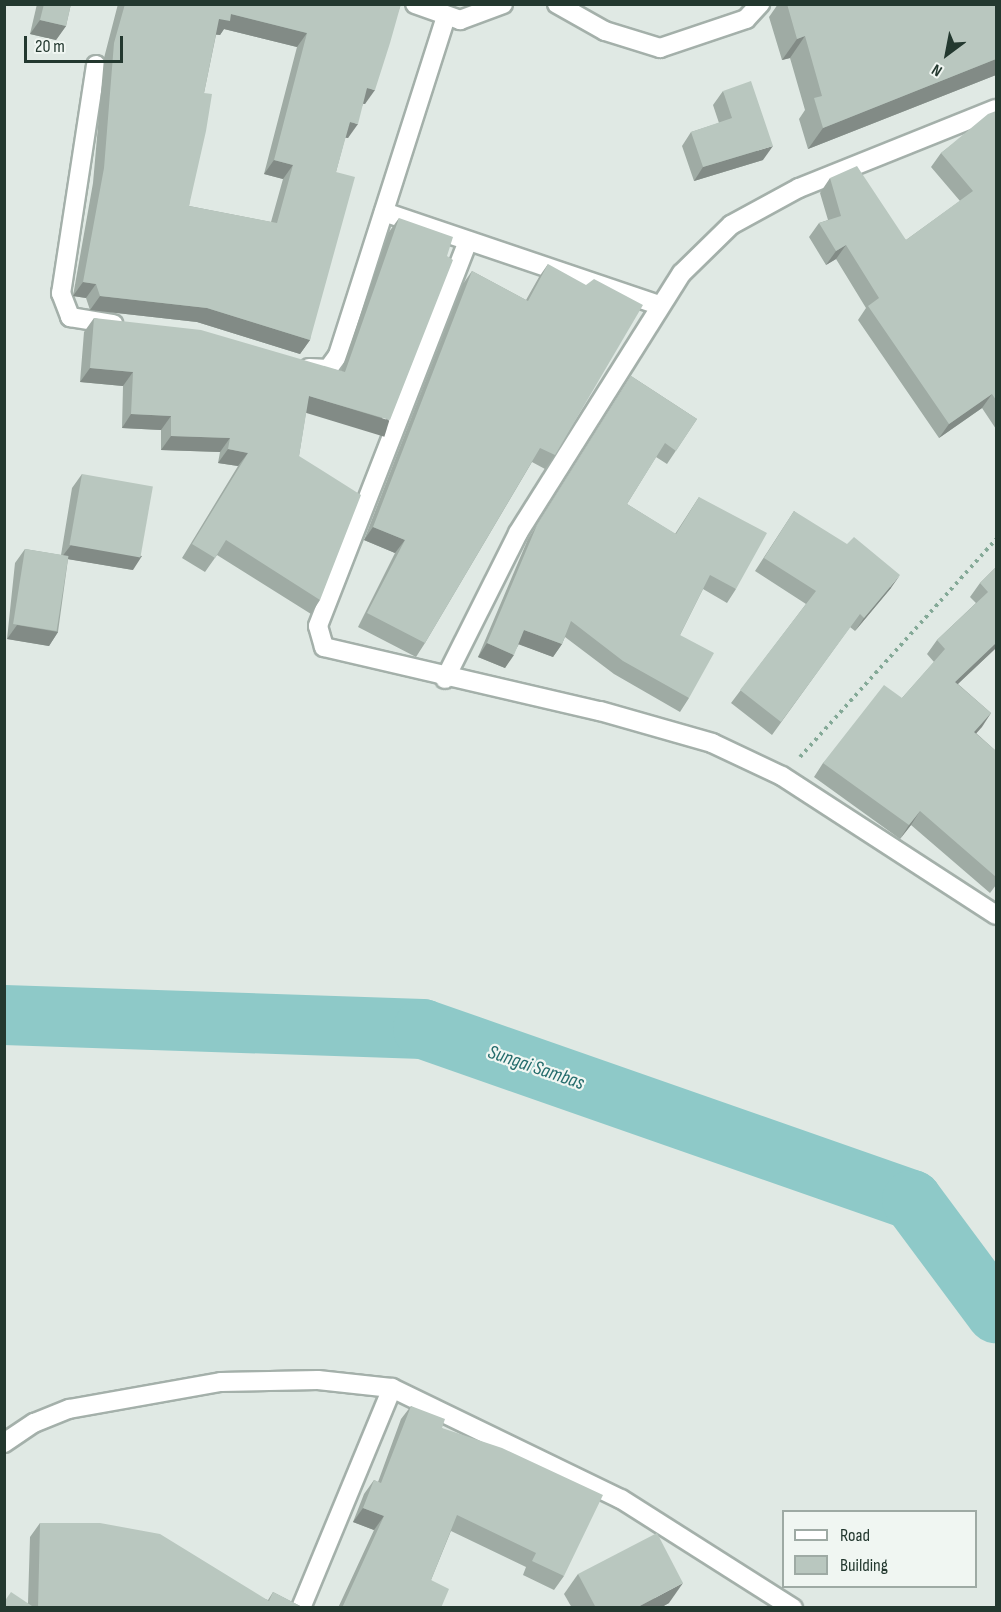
<!DOCTYPE html>
<html>
<head>
<meta charset="utf-8">
<style>
  body { margin:0 }
  #map { position:relative; width:1001px; height:1612px; overflow:hidden; background:#e0e9e4; font-family:"Sofia Sans Condensed",sans-serif }
  div>[style] { position:absolute }
  .river>* { height:60px; margin:-30px; padding:0 30px; transform-origin:30px; border-radius:30px; background:#8ec9c8 }
  .path>* { height:4px; margin-top:-2px; transform-origin:0; background:repeating-linear-gradient(90deg,#84a997 0 3px,transparent 0 7.5px) }
  .roads { filter:drop-shadow(2px 0 #a4b0aa) drop-shadow(-2px 0 #a4b0aa) drop-shadow(0 2px #a4b0aa) drop-shadow(0 -2px #a4b0aa) }
  .minor>* { height:18px; margin:-9px; padding:0 9px; transform-origin:9px; border-radius:9px; background:#fff }
  .wall>* { inset:0; background:#9faba4 }
  .shaded-wall>* { inset:0; background:#828b86; transform-origin:0 0 }
  .building>* { inset:0; background:#b9c7bf; transform-origin:0 0 }
  span { translate:-50% -50%; white-space:nowrap; text-align:center; line-height:1.15; -webkit-text-stroke:4.5px #f0f6f2; paint-order:stroke }
  .water-label { font-size:20px; color:#246c6c; font-style:italic }
  .frame { position:absolute; inset:0; border:6px solid #23382f; pointer-events:none }
  .legend { position:absolute; left:782px; top:1510px; width:195px; height:78px; box-sizing:border-box; background:#f0f6f2; border:2px solid #9eaaa4; margin:0; padding:8px 10px; list-style:none; font-size:18px; color:#23382f }
  .legend li { display:flex; align-items:center; gap:12px; height:30px }
  .legend b { width:30px; border:2px solid #9eaaa4 }
  .north { position:absolute; left:917px; top:24px; width:60px; height:60px; -webkit-text-stroke:4px #f0f6f2; paint-order:stroke; rotate:212deg; font-size:16px; font-weight:700; line-height:24px; text-align:center; color:#23382f }
  .north::after { content:''; display:block; margin:auto; width:21px; height:27px; background:#23382f; clip-path:polygon(50% 0,100% 100%,50% 72%,0 100%) }
  .scale { position:absolute; left:24px; top:36px; width:99px; height:27px; box-sizing:border-box; border:3px solid #23382f; border-top:0; padding-left:8px; font-size:18px; line-height:21px; white-space:nowrap; color:#23382f; -webkit-text-stroke:4px #f0f6f2; paint-order:stroke }
</style>
</head>
<body>
<div id="map">
  <div class="river">
    <i style="left:4px;top:1015px;width:419px;rotate:1.9deg"></i>
    <i style="left:423px;top:1029px;width:518px;rotate:19.27deg"></i>
    <i style="left:912px;top:1200px;width:141px;rotate:53.4deg"></i>
  </div>
  <div class="path">
    <i style="left:800px;top:757px;width:293px;rotate:-48deg"></i>
  </div>
  <div class="roads">
    <div class="minor">
      <i style="left:415px;top:4px;width:48px;rotate:19.6deg"></i>
      <i style="left:460px;top:20px;width:46px;rotate:-20.4deg"></i>
      <i style="left:557px;top:4px;width:55px;rotate:29.4deg"></i>
      <i style="left:605px;top:31px;width:58px;rotate:17.2deg"></i>
      <i style="left:660px;top:48px;width:91px;rotate:-18.6deg"></i>
      <i style="left:746px;top:19px;width:21px;rotate:-47deg"></i>
      <i style="left:96px;top:65px;width:231px;rotate:98.7deg"></i>
      <i style="left:61px;top:293px;width:26px;rotate:69deg"></i>
      <i style="left:70px;top:317px;width:44px;rotate:9.2deg"></i>
      <i style="left:384px;top:212px;width:290px;rotate:18.7deg"></i>
      <i style="left:468px;top:241px;width:413px;rotate:111.3deg"></i>
      <i style="left:318px;top:626px;width:22px;rotate:74deg"></i>
      <i style="left:324px;top:647px;width:283px;rotate:13.1deg"></i>
      <i style="left:600px;top:711px;width:116px;rotate:15.9deg"></i>
      <i style="left:712px;top:743px;width:77px;rotate:25.2deg"></i>
      <i style="left:782px;top:776px;width:255px;rotate:33deg"></i>
      <i style="left:309px;top:368px;width:19px;rotate:3deg"></i>
      <i style="left:328px;top:369px;width:17px;rotate:-54deg"></i>
      <i style="left:338px;top:355px;width:355px;rotate:-72.3deg"></i>
      <i style="left:445px;top:679px;width:163px;rotate:-63.4deg"></i>
      <i style="left:518px;top:533px;width:307px;rotate:-57.8deg"></i>
      <i style="left:682px;top:273px;width:69px;rotate:-44.4deg"></i>
      <i style="left:731px;top:225px;width:77px;rotate:-28.6deg"></i>
      <i style="left:799px;top:188px;width:212px;rotate:-21.9deg"></i>
      <i style="left:4px;top:1443px;width:36px;rotate:-34deg"></i>
      <i style="left:34px;top:1423px;width:38px;rotate:-22deg"></i>
      <i style="left:69px;top:1409px;width:154px;rotate:-10.1deg"></i>
      <i style="left:221px;top:1382px;width:97px;rotate:-1.2deg"></i>
      <i style="left:318px;top:1380px;width:74px;rotate:6.2deg"></i>
      <i style="left:392px;top:1388px;width:254px;rotate:25.9deg"></i>
      <i style="left:621px;top:1499px;width:204px;rotate:32.4deg"></i>
      <i style="left:301px;top:1608px;width:238px;rotate:-67.5deg"></i>
    </div>
  </div>
  <div class="wall">
    <i style="clip-path:polygon(37px 4px,71px 4px,66px 26px,56px 40px,30px 34px)"></i>
    <i style="clip-path:polygon(evenodd,118px 4px,401px 4px,365px 104px,363px 104px,348px 138px,345px 138px,336px 172px,310px 340px,300px 354px,197px 322px,90px 310px,86px 298px,73px 296px,93px 183px,104px 58px,118px 4px,224px 29px,297px 47px,264px 174px,283px 179px,271px 222px,189px 206px,204px 93px,216px 35px,220px 35px,224px 29px)"></i>
    <i style="clip-path:polygon(778px 4px,996px 4px,996px 75px,808px 149px,799px 119px,805px 110px,790px 58px,782px 60px,769px 17px)"></i>
    <i style="clip-path:polygon(723px 91px,763px 160px,694px 181px,682px 146px,691px 132px,719px 123px,713px 105px)"></i>
    <i style="clip-path:polygon(996px 111px,996px 429px,982px 408px,939px 438px,858px 320px,866px 308px,836px 259px,826px 265px,809px 237px,819px 223px,828px 220px,820px 193px,830px 178px,906px 240px,960px 201px,931px 167px,941px 153px)"></i>
    <i style="clip-path:polygon(399px 218px,381px 434px,306px 412px,299px 456px,320px 600px,311px 614px,217px 555px,205px 572px,182px 558px,238px 466px,218px 463px,220px 452px,161px 450px,161px 430px,122px 428px,123px 386px,80px 382px,84px 332px,94px 318px,341px 371px,389px 232px)"></i>
    <i style="clip-path:polygon(548px 264px,555px 455px,545px 469px,532px 462px,425px 643px,416px 657px,358px 627px,395px 553px,364px 540px,463px 284px,472px 271px,526px 300px,539px 277px)"></i>
    <i style="clip-path:polygon(631px 376px,697px 419px,667px 464px,656px 457px,627px 504px,675px 534px,699px 497px,736px 589px,727px 603px,703px 589px,680px 635px,689px 698px,680px 712px,614px 674px,565px 637px,562px 644px,553px 657px,519px 644px,505px 668px,478px 657px,528px 539px)"></i>
    <i style="clip-path:polygon(82px 474px,133px 570px,68px 559px,58px 632px,49px 646px,7px 639px,15px 563px,25px 549px,61px 555px,72px 488px)"></i>
    <i style="clip-path:polygon(794px 511px,891px 588px,855px 631px,850px 627px,772px 735px,731px 703px,806px 604px,755px 571px)"></i>
    <i style="clip-path:polygon(996px 567px,996px 648px,958px 684px,991px 713px,976px 733px,996px 751px,996px 885px,990px 893px,911px 825px,900px 839px,814px 777px,823px 763px,902px 698px,934px 662px,927px 654px,937px 640px,976px 603px,970px 597px,980px 583px)"></i>
    <i style="clip-path:polygon(411px 1406px,442px 1428px,564px 1576px,554px 1590px,523px 1575px,526px 1567px,451px 1531px,431px 1580px,441px 1608px,338px 1608px,374px 1530px,353px 1522px,364px 1494px,374px 1480px,378px 1482px,401px 1419px)"></i>
    <i style="clip-path:polygon(40px 1523px,268px 1600px,273px 1592px,304px 1608px,4px 1608px,28px 1603px,30px 1537px)"></i>
    <i style="clip-path:polygon(578px 1574px,669px 1603px,660px 1608px,572px 1608px,564px 1594px)"></i>
  </div>
  <div class="shaded-wall">
    <i style="clip-path:polygon(231px 14px,307px 33px,297px 47px,224px 29px,220px 35px,209px 33px,219px 19px)"></i>
    <i style="clip-path:polygon(40px 20px,66px 26px,56px 40px,30px 34px)"></i>
    <i style="clip-path:polygon(805px 36px,790px 58px,782px 60px,797px 39px)"></i>
    <i style="clip-path:polygon(996px 59px,996px 75px,808px 149px,823px 128px)"></i>
    <i style="clip-path:polygon(367px 88px,375px 90px,365px 104px,357px 102px)"></i>
    <i style="clip-path:polygon(350px 122px,358px 124px,348px 138px,340px 136px)"></i>
    <i style="clip-path:polygon(773px 146px,763px 160px,694px 181px,703px 167px)"></i>
    <i style="clip-path:polygon(274px 160px,293px 165px,283px 179px,264px 174px)"></i>
    <i style="clip-path:polygon(846px 245px,836px 259px,826px 265px,836px 251px)"></i>
    <i style="clip-path:polygon(83px 282px,96px 284px,86px 298px,73px 296px)"></i>
    <i style="clip-path:polygon(100px 296px,207px 308px,310px 340px,300px 354px,197px 322px,90px 310px)"></i>
    <i style="clip-path:polygon(90px 368px,133px 372px,123px 386px,80px 382px)"></i>
    <i style="clip-path:polygon(992px 394px,982px 408px,939px 438px,949px 424px)"></i>
    <i style="left:309px;top:396px;width:84px;height:17px;rotate:17deg"></i>
    <i style="clip-path:polygon(131px 414px,171px 416px,161px 430px,122px 428px)"></i>
    <i style="clip-path:polygon(171px 436px,230px 438px,220px 452px,161px 450px)"></i>
    <i style="clip-path:polygon(228px 449px,248px 453px,238px 466px,218px 463px)"></i>
    <i style="clip-path:polygon(373px 527px,405px 540px,395px 553px,364px 540px)"></i>
    <i style="clip-path:polygon(71px 545px,142px 556px,133px 570px,61px 558px)"></i>
    <i style="clip-path:polygon(900px 575px,891px 588px,855px 631px,864px 618px)"></i>
    <i style="clip-path:polygon(17px 625px,58px 632px,49px 646px,7px 639px)"></i>
    <i style="clip-path:polygon(524px 630px,562px 644px,553px 657px,515px 643px)"></i>
    <i style="clip-path:polygon(487px 643px,514px 655px,505px 668px,478px 657px)"></i>
    <i style="clip-path:polygon(996px 643px,996px 648px,946px 695px,955px 682px)"></i>
    <i style="clip-path:polygon(991px 713px,982px 727px,965px 746px,974px 732px)"></i>
    <i style="clip-path:polygon(920px 811px,911px 825px,900px 839px,909px 825px)"></i>
    <i style="clip-path:polygon(363px 1508px,384px 1516px,374px 1530px,353px 1522px)"></i>
    <i style="clip-path:polygon(683px 1583px,669px 1603px,660px 1608px,636px 1608px)"></i>
  </div>
  <div class="building">
    <i style="clip-path:polygon(44px 4px,71px 4px,66px 26px,40px 20px)"></i>
    <i style="clip-path:polygon(evenodd,125px 4px,401px 4px,390px 43px,375px 90px,367px 88px,358px 124px,350px 122px,336px 172px,355px 177px,310px 340px,207px 308px,100px 296px,96px 284px,83px 282px,104px 168px,114px 43px,125px 4px,231px 14px,307px 33px,274px 160px,293px 165px,277px 223px,189px 206px,206px 131px,212px 94px,204px 93px,219px 19px,230px 21px,231px 14px)"></i>
    <i style="clip-path:polygon(787px 4px,996px 4px,996px 59px,823px 128px,814px 98px,822px 96px,805px 36px,797px 39px)"></i>
    <i style="clip-path:polygon(751px 81px,773px 146px,703px 167px,691px 132px,732px 118px,723px 91px)"></i>
    <i style="clip-path:polygon(996px 111px,996px 400px,992px 394px,949px 424px,868px 306px,879px 298px,846px 245px,836px 251px,819px 223px,841px 216px,830px 178px,857px 166px,906px 240px,973px 191px,941px 153px,988px 114px)"></i>
    <i style="clip-path:polygon(399px 218px,453px 237px,447px 256px,453px 260px,390px 420px,309px 396px,299px 456px,361px 495px,320px 600px,226px 540px,215px 558px,192px 544px,248px 453px,228px 449px,230px 438px,171px 436px,171px 416px,131px 414px,133px 372px,90px 368px,94px 318px,201px 330px,345px 372px)"></i>
    <i style="clip-path:polygon(548px 264px,586px 285px,594px 279px,643px 305px,555px 455px,540px 448px,425px 643px,367px 613px,405px 540px,373px 527px,472px 271px,528px 301px)"></i>
    <i style="clip-path:polygon(631px 376px,697px 419px,676px 451px,665px 443px,627px 504px,676px 534px,699px 497px,767px 533px,736px 589px,710px 575px,680px 635px,714px 653px,689px 698px,623px 661px,571px 621px,562px 644px,524px 630px,514px 655px,487px 643px,537px 525px)"></i>
    <i style="left:82px;top:474px;width:72px;height:72px;rotate:10deg"></i>
    <i style="clip-path:polygon(794px 511px,847px 544px,854px 537px,900px 575px,864px 618px,860px 614px,781px 722px,740px 690px,816px 591px,764px 558px)"></i>
    <i style="left:25px;top:549px;width:44px;height:76px;rotate:9deg"></i>
    <i style="clip-path:polygon(996px 567px,996px 643px,955px 682px,991px 713px,974px 732px,996px 751px,996px 877px,920px 811px,909px 825px,823px 763px,884px 685px,902px 698px,945px 649px,937px 640px,988px 592px,980px 583px)"></i>
    <i style="clip-path:polygon(411px 1406px,445px 1419px,442px 1428px,502px 1448px,603px 1495px,564px 1576px,532px 1561px,536px 1553px,457px 1515px,431px 1580px,449px 1589px,441px 1608px,342px 1608px,384px 1516px,363px 1508px,374px 1480px,381px 1483px)"></i>
    <i style="clip-path:polygon(40px 1523px,100px 1523px,160px 1534px,269px 1601px,273px 1592px,304px 1608px,38px 1608px)"></i>
    <i style="clip-path:polygon(657px 1533px,683px 1583px,636px 1608px,596px 1608px,578px 1574px)"></i>
    <i style="clip-path:polygon(11px 1592px,35px 1608px,4px 1608px,4px 1602px)"></i>
  </div>
  <div class="water-label">
    <span style="left:536px;top:1068px;rotate:19deg">Sungai Sambas</span>
  </div>
  <div class="frame"></div>
  <ul class="legend">
  <li><b style="height:8px;background:#fff"></b>Road</li>
  <li><b style="height:16px;background:#b9c7bf"></b>Building</li>
  </ul>
  <div class="north">N</div>
  <div class="scale">20 m</div>
</div>
</body>
</html>
